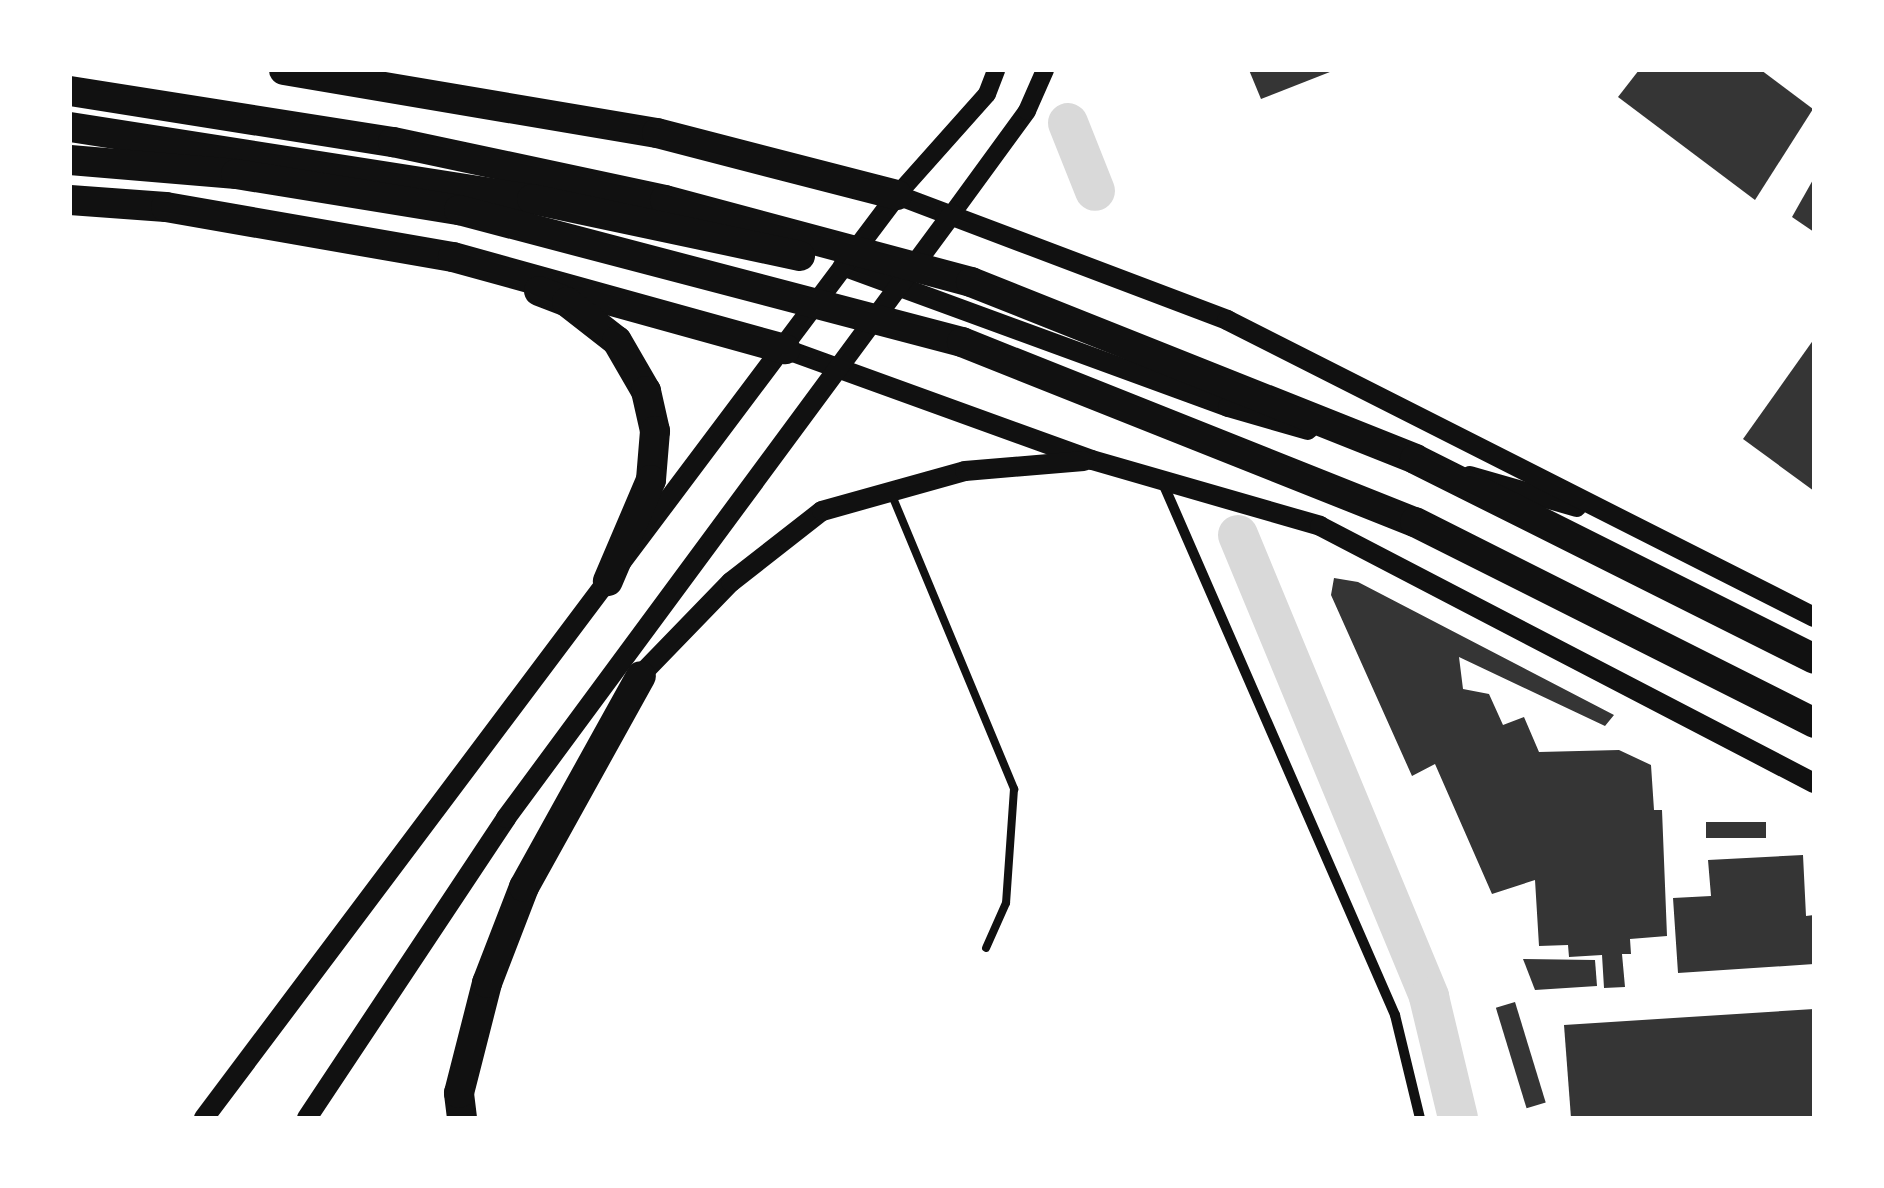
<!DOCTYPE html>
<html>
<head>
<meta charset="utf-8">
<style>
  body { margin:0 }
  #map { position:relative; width:1884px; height:1188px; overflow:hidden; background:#fff; font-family:"Open Sans",sans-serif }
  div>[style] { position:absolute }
  .canal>* { height:40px; margin:-20px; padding:0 20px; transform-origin:20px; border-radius:20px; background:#d9d9d9 }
  .building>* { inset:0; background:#353535; transform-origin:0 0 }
  .service>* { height:8px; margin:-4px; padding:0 4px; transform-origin:4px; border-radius:4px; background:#111 }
  .minor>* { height:10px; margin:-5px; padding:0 5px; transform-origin:5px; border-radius:5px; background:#111 }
  .tertiary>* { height:18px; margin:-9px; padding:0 9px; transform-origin:9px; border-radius:9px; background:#111 }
  .secondary>* { height:20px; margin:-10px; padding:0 10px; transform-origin:10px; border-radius:10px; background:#111 }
  .motorway>* { height:30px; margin:-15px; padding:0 15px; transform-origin:15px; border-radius:15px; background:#111 }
  span { translate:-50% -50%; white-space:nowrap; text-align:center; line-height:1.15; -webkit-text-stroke:8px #fff; paint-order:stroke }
  .frame { position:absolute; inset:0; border:72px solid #fff; pointer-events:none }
</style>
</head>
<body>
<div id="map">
  <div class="canal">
    <i style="left:1068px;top:123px;width:73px;rotate:68.3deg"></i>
    <i style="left:1238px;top:535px;width:500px;rotate:67.5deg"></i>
    <i style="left:1429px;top:997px;width:124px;rotate:76.5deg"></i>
  </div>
  <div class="building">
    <i style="clip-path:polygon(1249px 70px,1335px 70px,1261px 99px)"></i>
    <i style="clip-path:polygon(1639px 70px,1761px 70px,1813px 109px,1755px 200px,1618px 97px)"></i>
    <i style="clip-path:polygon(1814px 178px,1814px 232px,1792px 217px)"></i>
    <i style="clip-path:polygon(1814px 339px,1814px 491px,1743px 439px)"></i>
    <i style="clip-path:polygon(1334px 578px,1358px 582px,1614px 715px,1605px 726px,1459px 657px,1463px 689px,1489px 694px,1503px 725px,1524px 717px,1539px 752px,1619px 750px,1651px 765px,1654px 810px,1662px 810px,1667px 936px,1630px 939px,1631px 954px,1622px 954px,1625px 987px,1604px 988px,1602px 955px,1569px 957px,1568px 945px,1539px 946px,1535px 880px,1492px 894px,1435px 764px,1412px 776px,1331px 595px)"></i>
    <i style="left:1766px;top:822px;width:16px;height:60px;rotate:90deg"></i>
    <i style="clip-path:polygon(1803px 855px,1806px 916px,1814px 915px,1814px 964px,1678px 973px,1673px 898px,1711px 896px,1708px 860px)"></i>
    <i style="clip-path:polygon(1523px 959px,1595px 960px,1597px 986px,1535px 990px)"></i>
    <i style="left:1515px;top:1002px;width:105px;height:20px;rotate:73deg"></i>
    <i style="clip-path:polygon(1814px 1009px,1814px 1118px,1571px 1118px,1564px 1025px)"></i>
  </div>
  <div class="service">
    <i style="left:891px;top:493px;width:321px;rotate:67.4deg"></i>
    <i style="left:1014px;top:789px;width:114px;rotate:94deg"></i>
    <i style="left:1006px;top:903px;width:49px;rotate:114deg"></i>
  </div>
  <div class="minor">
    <i style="left:1162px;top:481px;width:583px;rotate:66.43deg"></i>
    <i style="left:1395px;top:1015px;width:106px;rotate:76.4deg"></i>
  </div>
  <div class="tertiary">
    <i style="left:897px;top:195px;width:135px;rotate:-48.3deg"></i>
    <i style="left:987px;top:94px;width:26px;rotate:-69deg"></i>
    <i style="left:952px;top:214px;width:127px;rotate:-53.9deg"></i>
    <i style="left:1027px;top:111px;width:45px;rotate:-66.3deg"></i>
  </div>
  <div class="secondary">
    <i style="left:843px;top:266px;width:410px;rotate:20.1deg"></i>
    <i style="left:1228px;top:407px;width:83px;rotate:16deg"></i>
    <i style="left:785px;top:349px;width:326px;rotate:19.9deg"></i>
    <i style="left:1092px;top:460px;width:237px;rotate:16.1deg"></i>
    <i style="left:1320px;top:526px;width:557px;rotate:27.49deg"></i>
    <i style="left:1470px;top:476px;width:111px;rotate:16.2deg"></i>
    <i style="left:632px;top:684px;width:142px;rotate:-45.9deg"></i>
    <i style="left:731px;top:582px;width:115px;rotate:-38deg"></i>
    <i style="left:822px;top:511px;width:148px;rotate:-15.6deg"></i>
    <i style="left:965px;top:471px;width:119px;rotate:-4.8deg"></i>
    <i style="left:204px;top:1118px;width:1154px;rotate:-53.1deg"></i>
    <i style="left:897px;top:195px;width:353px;rotate:20.7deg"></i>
    <i style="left:1227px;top:320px;width:658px;rotate:26.84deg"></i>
    <i style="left:307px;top:1118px;width:360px;rotate:-56.4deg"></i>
    <i style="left:506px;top:818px;width:751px;rotate:-53.56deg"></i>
  </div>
  <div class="motorway">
    <i style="left:284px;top:70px;width:378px;rotate:9.6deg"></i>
    <i style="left:657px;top:133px;width:248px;rotate:14.5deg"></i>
    <i style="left:70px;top:91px;width:327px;rotate:9deg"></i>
    <i style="left:393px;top:142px;width:278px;rotate:12deg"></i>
    <i style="left:665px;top:200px;width:317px;rotate:15deg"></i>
    <i style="left:971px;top:282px;width:478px;rotate:21.7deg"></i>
    <i style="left:1415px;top:459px;width:446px;rotate:26.6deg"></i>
    <i style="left:70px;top:127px;width:468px;rotate:8.9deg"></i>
    <i style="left:532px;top:199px;width:274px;rotate:12deg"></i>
    <i style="left:70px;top:160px;width:167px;rotate:4.8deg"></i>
    <i style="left:236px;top:174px;width:226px;rotate:9.2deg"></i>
    <i style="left:459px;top:210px;width:520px;rotate:14.7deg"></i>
    <i style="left:962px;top:342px;width:487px;rotate:21.7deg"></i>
    <i style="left:1415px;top:522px;width:447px;rotate:26.7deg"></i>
    <i style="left:70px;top:200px;width:96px;rotate:4.2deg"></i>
    <i style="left:166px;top:207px;width:291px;rotate:9.9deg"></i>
    <i style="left:453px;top:257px;width:345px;rotate:15.5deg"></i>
    <i style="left:539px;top:291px;width:30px;rotate:21deg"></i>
    <i style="left:567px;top:302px;width:63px;rotate:38deg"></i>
    <i style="left:617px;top:341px;width:58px;rotate:59.9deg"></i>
    <i style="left:646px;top:391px;width:41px;rotate:77.3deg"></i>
    <i style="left:655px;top:431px;width:49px;rotate:94.7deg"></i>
    <i style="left:651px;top:480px;width:110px;rotate:113.1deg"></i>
    <i style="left:462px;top:1118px;width:25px;rotate:-97deg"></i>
    <i style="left:459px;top:1093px;width:114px;rotate:-75.7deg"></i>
    <i style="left:487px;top:983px;width:103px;rotate:-68.9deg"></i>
    <i style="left:524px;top:887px;width:241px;rotate:-61deg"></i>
  </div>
  <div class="frame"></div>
</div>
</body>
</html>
